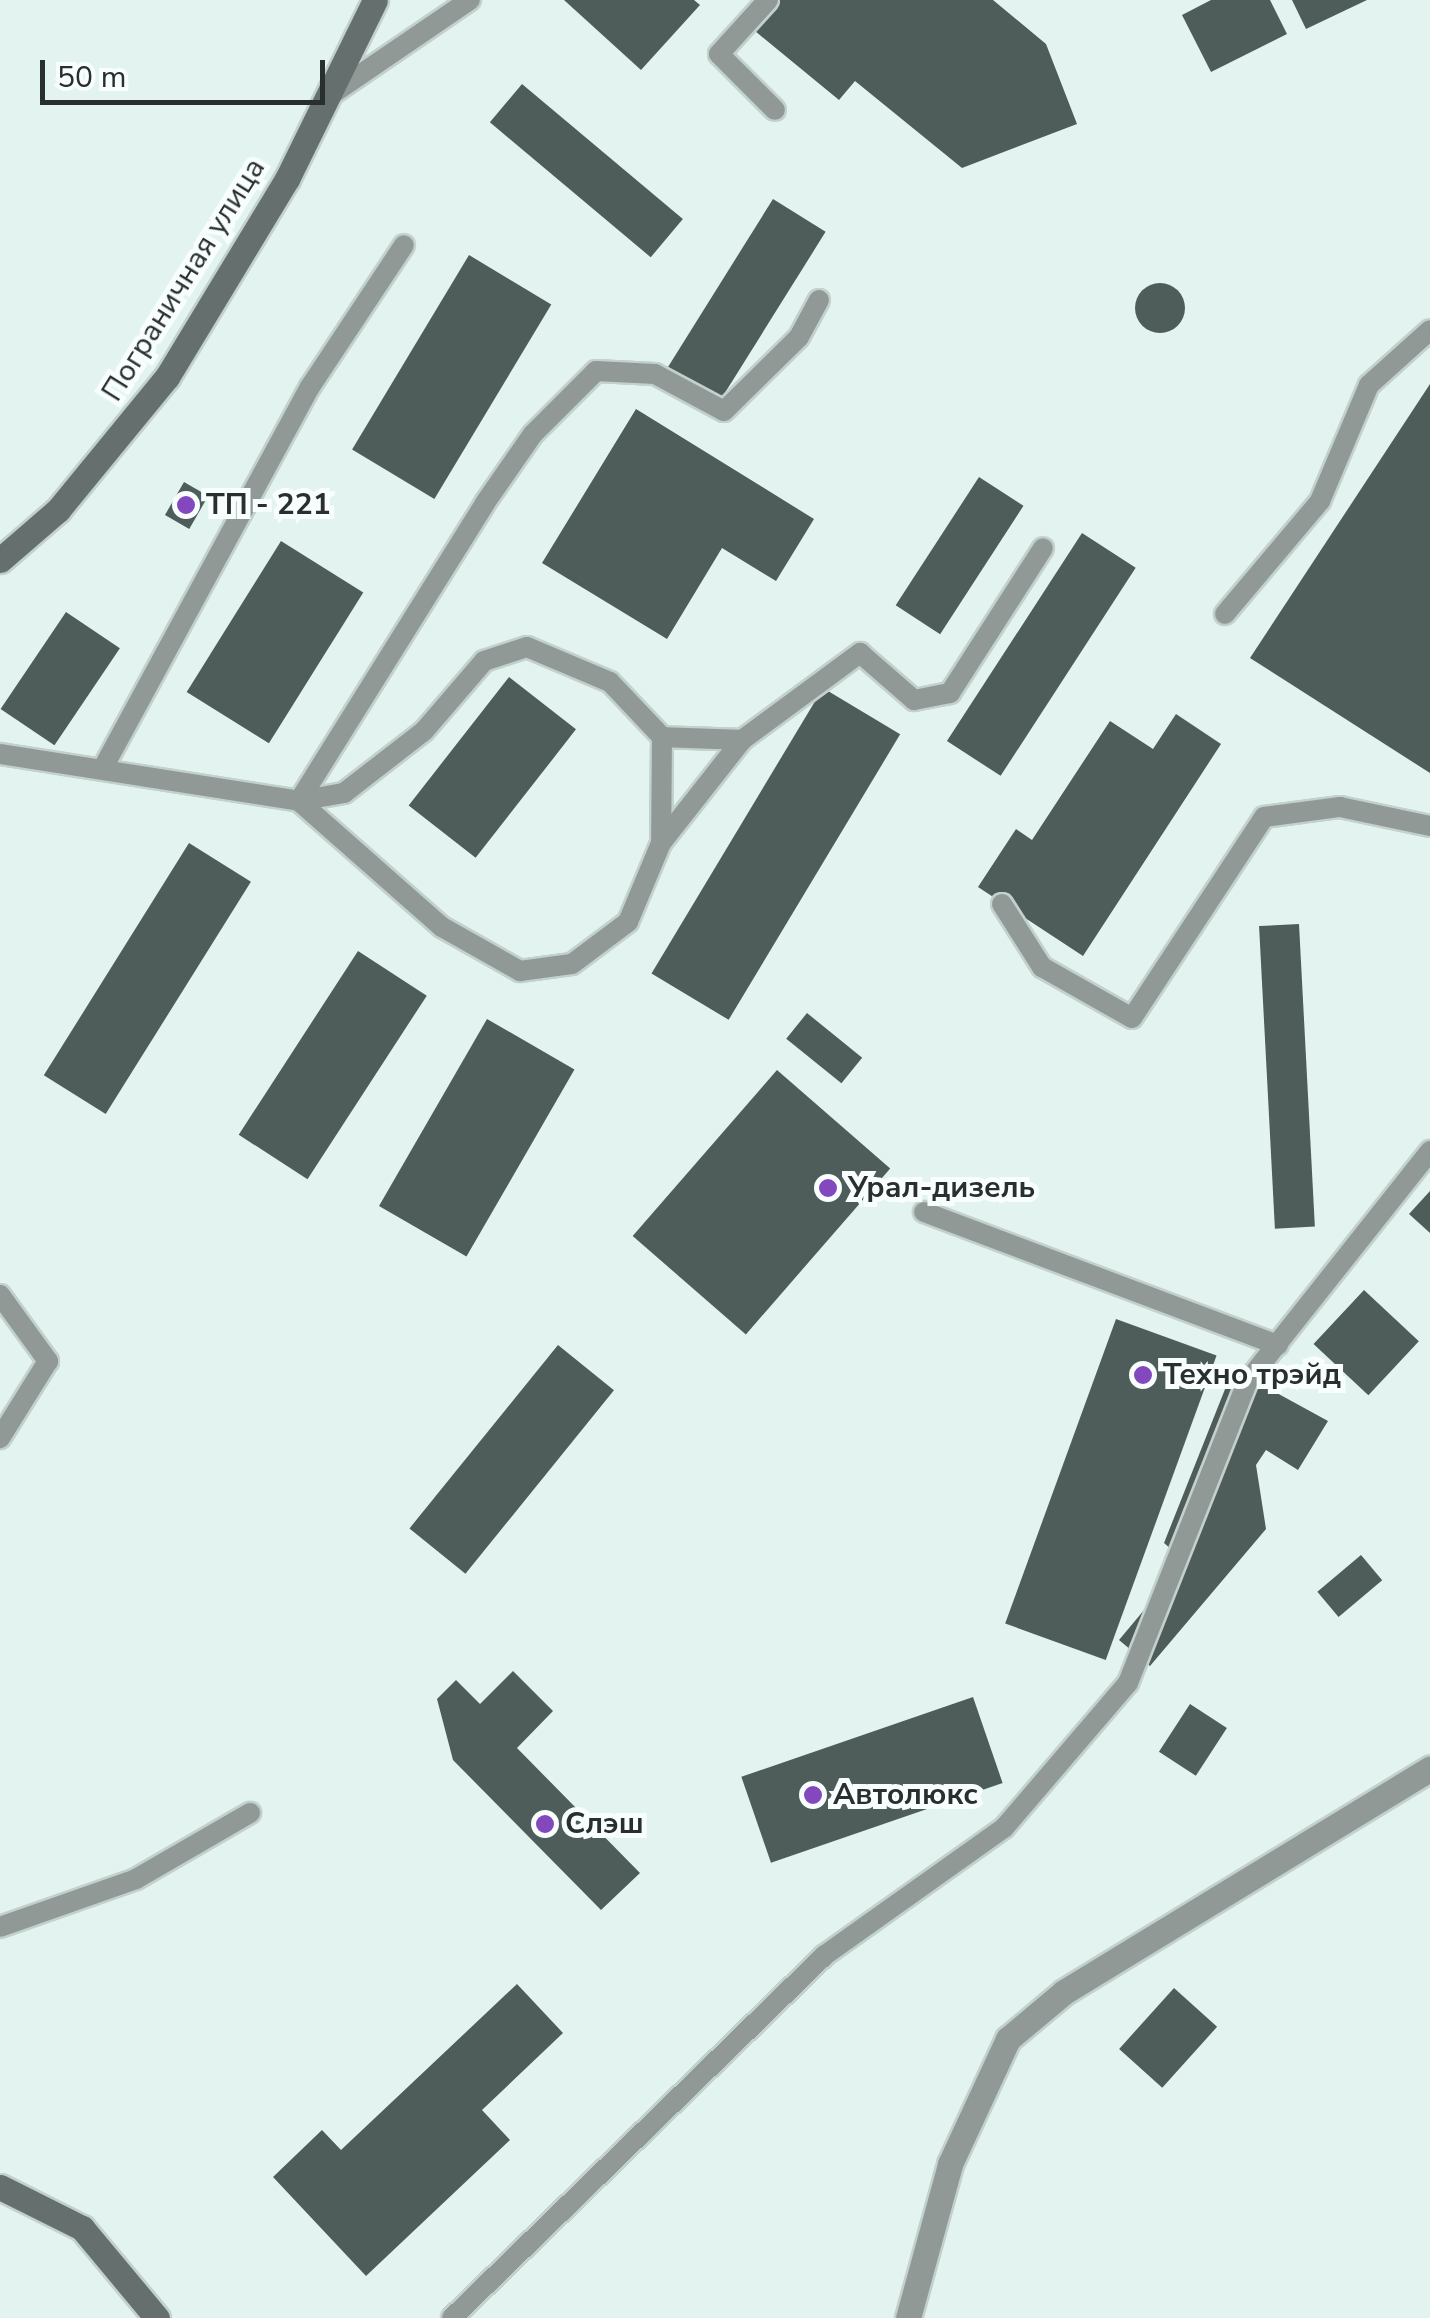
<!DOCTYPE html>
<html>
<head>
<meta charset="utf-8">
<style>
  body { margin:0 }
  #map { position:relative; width:1430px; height:2318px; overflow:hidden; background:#e3f4f0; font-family:"Nunito Sans",sans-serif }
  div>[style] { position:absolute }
  .building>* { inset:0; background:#4e5d59; transform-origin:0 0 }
  .round { border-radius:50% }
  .roads { filter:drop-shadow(2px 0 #c2d1cd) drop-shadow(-2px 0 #c2d1cd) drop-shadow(0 2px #c2d1cd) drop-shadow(0 -2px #c2d1cd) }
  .lane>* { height:20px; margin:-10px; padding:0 10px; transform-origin:10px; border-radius:10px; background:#919997 }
  .street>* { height:25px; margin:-12.5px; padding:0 12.5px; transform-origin:12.5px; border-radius:12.5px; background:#919997 }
  .secondary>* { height:25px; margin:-12.5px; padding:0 12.5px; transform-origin:12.5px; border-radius:12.5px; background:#656f6d }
  .dots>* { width:28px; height:28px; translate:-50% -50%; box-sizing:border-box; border:5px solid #f8fefd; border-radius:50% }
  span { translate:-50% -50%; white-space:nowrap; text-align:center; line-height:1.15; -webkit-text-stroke:10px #f8fefd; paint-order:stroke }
  .street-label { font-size:30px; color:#292f2e }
  .poi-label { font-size:30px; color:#292f2e; font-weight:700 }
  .left { translate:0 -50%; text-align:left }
  .scale { position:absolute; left:40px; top:60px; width:285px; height:45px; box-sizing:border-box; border:5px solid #292f2e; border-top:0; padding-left:12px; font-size:30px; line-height:35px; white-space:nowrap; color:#292f2e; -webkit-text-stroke:8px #f8fefd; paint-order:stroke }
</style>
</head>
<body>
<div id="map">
  <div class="building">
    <i style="clip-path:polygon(564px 0,694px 0,700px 5px,641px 70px)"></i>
    <i style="clip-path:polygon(780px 0,993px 0,1046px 44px,1077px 124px,962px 168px,855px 81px,839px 100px,755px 31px)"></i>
    <i style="clip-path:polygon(1211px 0,1270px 0,1287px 34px,1211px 72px,1182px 15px)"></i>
    <i style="clip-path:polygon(1292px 0,1367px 0,1306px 29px)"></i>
    <i style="left:522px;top:84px;width:210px;height:50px;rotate:40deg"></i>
    <i style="left:773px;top:199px;width:62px;height:199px;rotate:32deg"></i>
    <i style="left:469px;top:255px;width:96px;height:227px;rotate:31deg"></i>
    <i class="round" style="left:1135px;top:283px;width:50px;height:50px"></i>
    <i style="clip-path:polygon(1430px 384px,1430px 773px,1250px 658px)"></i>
    <i style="clip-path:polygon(636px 409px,814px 519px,776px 581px,722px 548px,667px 639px,542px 563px)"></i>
    <i style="left:979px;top:477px;width:53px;height:153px;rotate:33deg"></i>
    <i style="left:184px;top:482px;width:28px;height:38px;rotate:30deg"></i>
    <i style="left:1082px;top:533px;width:64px;height:248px;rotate:33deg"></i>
    <i style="left:281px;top:541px;width:97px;height:178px;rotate:32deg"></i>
    <i style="left:66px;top:612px;width:65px;height:117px;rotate:34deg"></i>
    <i style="left:509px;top:677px;width:85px;height:163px;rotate:38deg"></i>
    <i style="left:823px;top:688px;width:90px;height:333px;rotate:31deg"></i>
    <i style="clip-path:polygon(1176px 714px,1221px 744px,1083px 956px,978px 887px,1016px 829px,1032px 840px,1110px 721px,1153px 749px)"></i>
    <i style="left:189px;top:843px;width:73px;height:274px;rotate:32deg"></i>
    <i style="left:1299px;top:924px;width:303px;height:40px;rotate:87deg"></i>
    <i style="left:358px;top:951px;width:82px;height:219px;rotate:33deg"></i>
    <i style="left:807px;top:1013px;width:71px;height:33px;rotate:39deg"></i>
    <i style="left:487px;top:1019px;width:101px;height:216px;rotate:30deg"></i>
    <i style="left:777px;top:1070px;width:150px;height:220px;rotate:41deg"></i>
    <i style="clip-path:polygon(1430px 1191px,1430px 1233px,1409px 1214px)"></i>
    <i style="left:1364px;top:1290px;width:75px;height:74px;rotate:43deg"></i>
    <i style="left:1116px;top:1319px;width:107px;height:324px;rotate:20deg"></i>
    <i style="left:558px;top:1345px;width:72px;height:236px;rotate:39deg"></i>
    <i style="clip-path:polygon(1233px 1369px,1328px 1421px,1298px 1470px,1266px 1450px,1256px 1465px,1266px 1529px,1150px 1666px,1119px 1640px,1185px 1561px,1164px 1543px)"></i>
    <i style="left:1361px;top:1555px;width:33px;height:57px;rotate:50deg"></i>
    <i style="clip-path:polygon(513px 1671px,553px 1711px,517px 1748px,640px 1873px,601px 1910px,453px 1760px,437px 1699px,456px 1680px,480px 1704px)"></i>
    <i style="left:973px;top:1697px;width:91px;height:245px;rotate:71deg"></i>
    <i style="left:1190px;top:1704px;width:44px;height:57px;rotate:33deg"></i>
    <i style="clip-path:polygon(517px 1984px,563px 2033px,482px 2110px,510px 2140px,366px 2276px,273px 2177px,322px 2130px,341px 2150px)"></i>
    <i style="left:1174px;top:1988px;width:58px;height:82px;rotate:42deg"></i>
  </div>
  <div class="roads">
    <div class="lane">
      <i style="left:768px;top:0;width:73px;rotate:132.2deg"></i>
      <i style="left:719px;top:54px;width:79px;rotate:45deg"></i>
      <i style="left:332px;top:94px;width:167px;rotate:-34.3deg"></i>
      <i style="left:1225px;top:614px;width:148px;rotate:-49.9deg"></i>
      <i style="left:1320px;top:501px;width:126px;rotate:-67.1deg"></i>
      <i style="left:1369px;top:385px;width:82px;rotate:-42deg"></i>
      <i style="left:662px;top:737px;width:80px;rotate:2.1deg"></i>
      <i style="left:0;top:754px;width:303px;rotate:8.9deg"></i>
      <i style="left:299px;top:801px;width:191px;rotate:41.4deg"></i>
      <i style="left:442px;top:927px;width:90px;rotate:29.4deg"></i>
      <i style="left:520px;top:971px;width:52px;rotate:-7.7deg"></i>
      <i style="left:572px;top:964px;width:70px;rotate:-36.9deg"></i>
      <i style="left:628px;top:922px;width:86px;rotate:-67.3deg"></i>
      <i style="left:661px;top:843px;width:131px;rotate:-51.8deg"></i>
      <i style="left:742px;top:740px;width:147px;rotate:-36.4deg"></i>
      <i style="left:860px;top:653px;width:72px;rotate:41deg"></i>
      <i style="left:914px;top:700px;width:37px;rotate:-11deg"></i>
      <i style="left:950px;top:693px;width:172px;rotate:-57.3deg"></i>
      <i style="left:103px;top:768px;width:434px;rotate:-61.5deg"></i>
      <i style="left:310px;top:387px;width:170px;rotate:-56.5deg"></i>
      <i style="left:299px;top:801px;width:351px;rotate:-58deg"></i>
      <i style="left:485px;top:503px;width:84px;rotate:-55.2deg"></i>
      <i style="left:533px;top:434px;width:89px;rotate:-45deg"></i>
      <i style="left:596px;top:371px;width:59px;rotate:2.9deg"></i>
      <i style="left:655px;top:374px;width:78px;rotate:28.2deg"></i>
      <i style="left:724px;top:411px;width:105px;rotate:-44.6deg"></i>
      <i style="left:799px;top:337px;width:42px;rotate:-61.6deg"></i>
      <i style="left:299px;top:801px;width:46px;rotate:-10.1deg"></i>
      <i style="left:344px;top:793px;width:101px;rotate:-37.8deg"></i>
      <i style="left:424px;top:731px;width:92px;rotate:-49.4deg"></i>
      <i style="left:484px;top:661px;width:45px;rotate:-18deg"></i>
      <i style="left:527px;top:647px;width:90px;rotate:22.9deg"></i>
      <i style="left:610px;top:682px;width:76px;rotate:46.6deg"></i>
      <i style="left:662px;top:737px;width:106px;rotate:90.5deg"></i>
      <i style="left:1002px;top:904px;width:75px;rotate:57.6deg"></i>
      <i style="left:1042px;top:967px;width:103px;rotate:29.5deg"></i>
      <i style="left:1132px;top:1018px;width:240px;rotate:-56.7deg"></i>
      <i style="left:1264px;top:817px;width:77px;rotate:-7.5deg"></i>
      <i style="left:1340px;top:807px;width:92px;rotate:11.9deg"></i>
      <i style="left:924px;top:1212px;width:378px;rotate:20.6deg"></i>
      <i style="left:0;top:1295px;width:82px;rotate:54deg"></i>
      <i style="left:48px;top:1361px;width:91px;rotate:121.9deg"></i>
      <i style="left:0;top:1927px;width:144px;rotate:-19.4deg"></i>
      <i style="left:136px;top:1879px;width:132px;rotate:-30.1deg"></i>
      <i style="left:452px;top:2318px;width:520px;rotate:-44.22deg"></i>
      <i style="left:825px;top:1955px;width:219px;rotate:-35.4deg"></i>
      <i style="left:1004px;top:1828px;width:191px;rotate:-49.5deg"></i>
      <i style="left:1128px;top:1683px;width:324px;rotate:-68.4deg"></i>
      <i style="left:1247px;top:1382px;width:295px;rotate:-51.6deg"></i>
    </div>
    <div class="street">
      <i style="left:908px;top:2318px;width:160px;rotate:-74.7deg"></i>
      <i style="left:950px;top:2164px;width:138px;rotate:-65.1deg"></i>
      <i style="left:1008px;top:2039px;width:73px;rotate:-40deg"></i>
      <i style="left:1064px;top:1992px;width:429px;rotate:-31.4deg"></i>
    </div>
    <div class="secondary">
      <i style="left:0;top:560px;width:77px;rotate:-40.8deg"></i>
      <i style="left:58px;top:510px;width:172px;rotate:-50.7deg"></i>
      <i style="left:167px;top:377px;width:232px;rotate:-58.8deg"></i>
      <i style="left:287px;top:179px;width:199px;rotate:-63.8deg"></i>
      <i style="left:0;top:2187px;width:92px;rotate:26.6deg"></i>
      <i style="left:82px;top:2228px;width:117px;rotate:50.2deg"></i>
    </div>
  </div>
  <div class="dots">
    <i style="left:186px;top:505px;background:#8448be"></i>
    <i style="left:828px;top:1188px;background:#8448be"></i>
    <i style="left:1143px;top:1375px;background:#8448be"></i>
    <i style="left:813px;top:1795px;background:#8448be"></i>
    <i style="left:545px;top:1824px;background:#8448be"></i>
  </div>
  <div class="street-label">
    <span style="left:184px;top:280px;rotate:-58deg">Пограничная улица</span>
  </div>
  <div class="poi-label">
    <span class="left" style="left:206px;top:505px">ТП - 221</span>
    <span class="left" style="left:848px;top:1188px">Урал-дизель</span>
    <span class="left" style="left:1163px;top:1375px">Техно трэйд</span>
    <span class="left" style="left:833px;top:1795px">Автолюкс</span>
    <span class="left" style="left:565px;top:1824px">Слэш</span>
  </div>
  <div class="scale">50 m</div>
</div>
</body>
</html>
